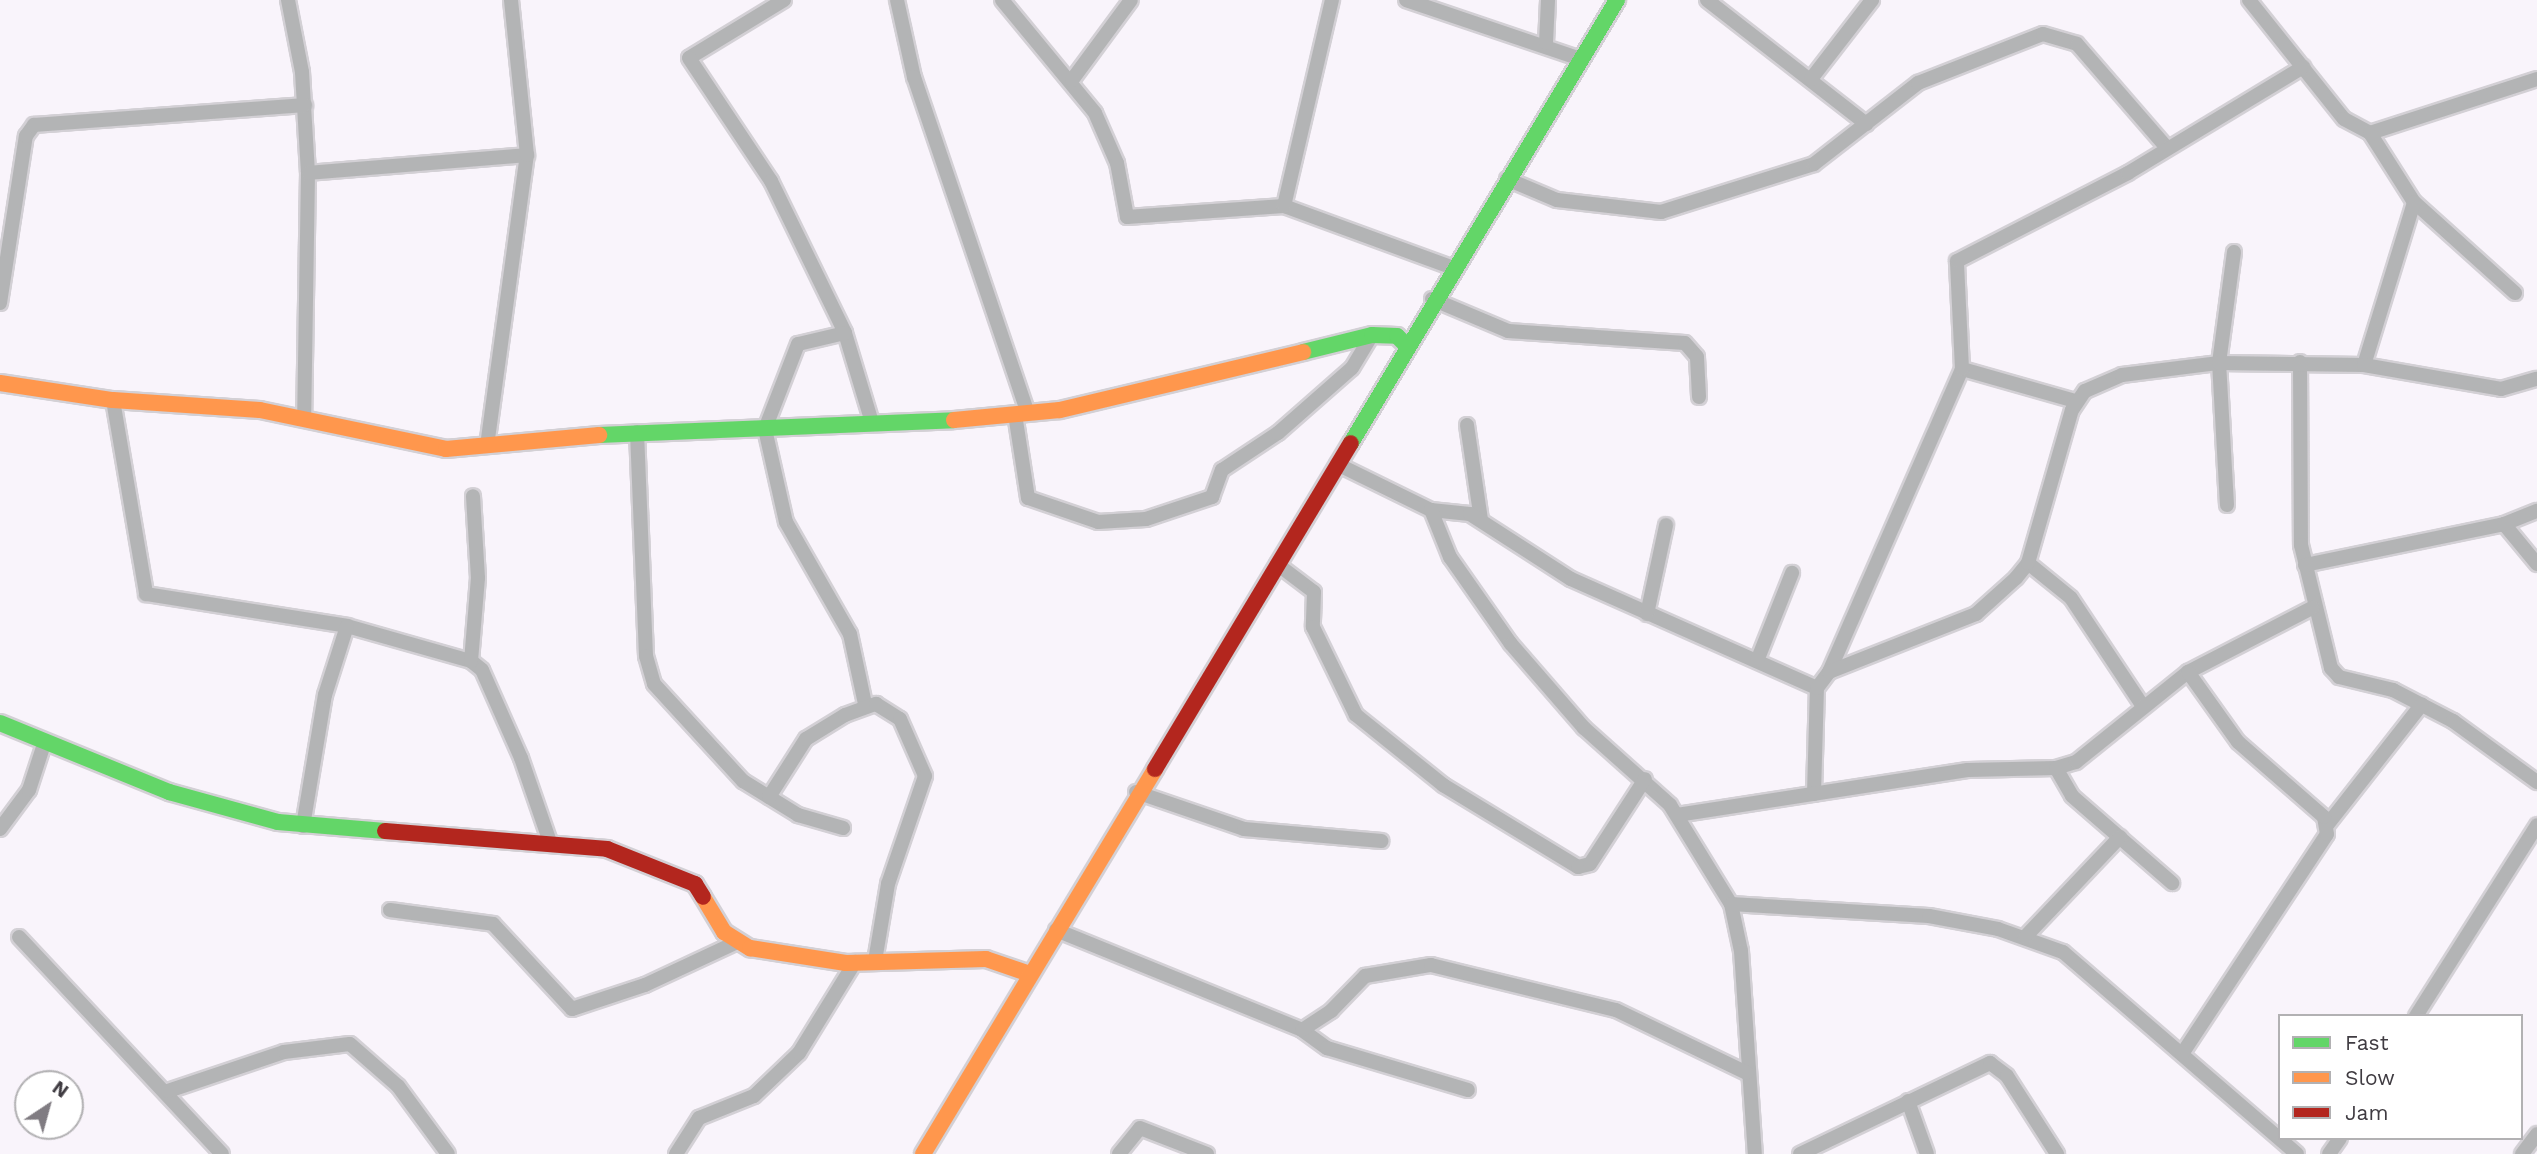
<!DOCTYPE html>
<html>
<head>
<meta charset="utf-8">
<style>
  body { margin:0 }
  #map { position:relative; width:2537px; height:1154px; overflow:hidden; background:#f9f4fb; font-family:"Work Sans",sans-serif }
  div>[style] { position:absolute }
  .roads { filter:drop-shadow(2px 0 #d3d0d5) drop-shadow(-2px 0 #d3d0d5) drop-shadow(0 2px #d3d0d5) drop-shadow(0 -2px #d3d0d5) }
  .street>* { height:14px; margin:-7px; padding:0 7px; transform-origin:7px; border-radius:7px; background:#b3b4b5 }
  .fast>* { height:16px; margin:-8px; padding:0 8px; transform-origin:8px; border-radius:8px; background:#63d668 }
  .slow>* { height:16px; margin:-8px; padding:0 8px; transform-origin:8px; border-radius:8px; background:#ff974d }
  .jam>* { height:16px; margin:-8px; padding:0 8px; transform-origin:8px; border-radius:8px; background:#b3261e }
  span { translate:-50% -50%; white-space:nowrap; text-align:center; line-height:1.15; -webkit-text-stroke:5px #fff; paint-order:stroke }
  .legend { position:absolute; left:2278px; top:1014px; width:245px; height:126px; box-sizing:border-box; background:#fff; border:2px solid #b2b1b3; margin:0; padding:9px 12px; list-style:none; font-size:21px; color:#3f3b41 }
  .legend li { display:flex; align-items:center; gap:14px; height:35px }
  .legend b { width:35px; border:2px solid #b2b1b3 }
  .north { position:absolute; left:14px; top:1070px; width:70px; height:70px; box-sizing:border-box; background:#fff; border:2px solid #b2b1b3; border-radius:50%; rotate:36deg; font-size:19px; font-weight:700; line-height:28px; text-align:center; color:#3f3b41 }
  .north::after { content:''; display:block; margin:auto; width:24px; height:32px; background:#807c82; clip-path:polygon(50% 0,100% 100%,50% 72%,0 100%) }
</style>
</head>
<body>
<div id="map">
  <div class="roads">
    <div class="street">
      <i style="left:288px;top:0;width:73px;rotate:79deg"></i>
      <i style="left:302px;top:72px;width:101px;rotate:86.6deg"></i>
      <i style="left:308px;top:173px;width:244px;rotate:90.9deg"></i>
      <i style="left:784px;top:0;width:111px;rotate:148.6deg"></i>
      <i style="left:689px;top:58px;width:148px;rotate:56.3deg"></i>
      <i style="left:771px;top:181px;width:169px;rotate:64deg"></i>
      <i style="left:845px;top:333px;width:90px;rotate:73.2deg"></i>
      <i style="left:897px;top:0;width:79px;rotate:77.6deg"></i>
      <i style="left:914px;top:77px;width:355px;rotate:71.3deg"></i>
      <i style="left:1002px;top:0;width:146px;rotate:50.5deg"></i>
      <i style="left:1095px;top:113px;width:55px;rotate:66.3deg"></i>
      <i style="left:1117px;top:163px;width:55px;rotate:79.5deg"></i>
      <i style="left:1127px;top:217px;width:157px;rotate:-4deg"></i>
      <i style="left:1284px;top:206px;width:178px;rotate:20.1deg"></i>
      <i style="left:1406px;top:0;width:184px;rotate:18.7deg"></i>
      <i style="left:1707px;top:0;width:202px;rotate:37.9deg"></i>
      <i style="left:2249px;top:0;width:152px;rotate:51.4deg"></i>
      <i style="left:2344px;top:119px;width:30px;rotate:28deg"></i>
      <i style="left:2370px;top:133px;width:176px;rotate:-17.9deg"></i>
      <i style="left:1546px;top:43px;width:43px;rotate:-87.3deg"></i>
      <i style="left:1811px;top:79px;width:100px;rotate:-52.3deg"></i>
      <i style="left:1072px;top:80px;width:99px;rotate:-53.6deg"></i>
      <i style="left:2370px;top:133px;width:82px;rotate:57.5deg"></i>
      <i style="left:2414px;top:202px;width:136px;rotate:42deg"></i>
      <i style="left:308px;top:173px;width:220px;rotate:-4.7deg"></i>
      <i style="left:1507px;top:179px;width:54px;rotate:22.8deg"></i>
      <i style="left:1557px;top:200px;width:105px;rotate:6.6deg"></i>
      <i style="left:1661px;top:212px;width:160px;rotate:-17.4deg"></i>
      <i style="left:1814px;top:164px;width:132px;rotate:-37.9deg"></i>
      <i style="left:1918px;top:83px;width:134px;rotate:-21.4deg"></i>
      <i style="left:2043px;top:34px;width:35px;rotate:16deg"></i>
      <i style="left:2077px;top:44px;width:138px;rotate:49.1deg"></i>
      <i style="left:1284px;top:206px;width:212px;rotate:-76.9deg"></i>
      <i style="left:1432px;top:299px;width:82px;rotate:22.8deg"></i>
      <i style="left:1508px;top:331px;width:177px;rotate:3.9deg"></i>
      <i style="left:1685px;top:343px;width:18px;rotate:49deg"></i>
      <i style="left:1697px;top:357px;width:40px;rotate:87.1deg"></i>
      <i style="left:0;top:303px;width:169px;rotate:-81.2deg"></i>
      <i style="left:26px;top:136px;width:14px;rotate:-54deg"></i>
      <i style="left:34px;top:125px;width:272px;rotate:-4.2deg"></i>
      <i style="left:845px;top:333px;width:48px;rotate:166.8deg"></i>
      <i style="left:798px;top:344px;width:91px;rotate:111.2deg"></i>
      <i style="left:765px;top:429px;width:95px;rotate:77.3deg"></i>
      <i style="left:786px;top:522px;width:129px;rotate:60.3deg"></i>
      <i style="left:850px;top:634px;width:72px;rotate:77.9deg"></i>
      <i style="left:2300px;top:362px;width:183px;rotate:89.7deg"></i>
      <i style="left:2301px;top:545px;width:127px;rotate:76.3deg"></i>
      <i style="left:2331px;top:668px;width:12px;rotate:48deg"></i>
      <i style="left:2339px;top:677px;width:56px;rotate:13.5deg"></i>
      <i style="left:2393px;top:690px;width:68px;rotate:27.3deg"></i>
      <i style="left:2453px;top:721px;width:104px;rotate:36deg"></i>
      <i style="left:2364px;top:365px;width:170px;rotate:-72.9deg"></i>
      <i style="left:1962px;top:369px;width:117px;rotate:15.8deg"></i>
      <i style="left:113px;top:400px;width:197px;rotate:80.3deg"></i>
      <i style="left:146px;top:594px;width:204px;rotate:9deg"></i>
      <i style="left:347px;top:626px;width:129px;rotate:15.8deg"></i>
      <i style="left:471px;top:661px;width:14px;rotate:39deg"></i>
      <i style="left:482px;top:670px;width:96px;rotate:66.1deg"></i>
      <i style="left:521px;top:758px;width:89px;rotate:71deg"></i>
      <i style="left:1015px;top:414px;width:85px;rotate:81.2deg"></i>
      <i style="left:1028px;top:498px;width:74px;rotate:18.9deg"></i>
      <i style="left:1098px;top:522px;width:48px;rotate:-3.6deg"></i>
      <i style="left:1146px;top:519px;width:70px;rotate:-18.4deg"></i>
      <i style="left:1212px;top:497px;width:29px;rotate:-70deg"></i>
      <i style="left:1222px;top:470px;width:67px;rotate:-33.5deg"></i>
      <i style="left:1278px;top:433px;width:98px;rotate:-41.3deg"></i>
      <i style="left:1352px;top:368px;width:39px;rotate:-59deg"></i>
      <i style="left:1467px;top:425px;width:96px;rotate:81.6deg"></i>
      <i style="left:637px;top:432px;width:224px;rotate:87.7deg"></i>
      <i style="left:646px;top:656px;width:29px;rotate:74deg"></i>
      <i style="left:654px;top:684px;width:132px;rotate:47.5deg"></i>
      <i style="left:743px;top:781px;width:65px;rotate:31.7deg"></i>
      <i style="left:798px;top:815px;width:47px;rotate:16.1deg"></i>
      <i style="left:487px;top:446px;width:294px;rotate:-82.2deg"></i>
      <i style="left:527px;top:155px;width:156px;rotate:-95.9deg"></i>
      <i style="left:1337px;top:464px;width:105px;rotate:26.1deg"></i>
      <i style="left:1431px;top:510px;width:39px;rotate:6deg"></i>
      <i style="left:1470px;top:514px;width:120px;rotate:32.8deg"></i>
      <i style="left:1571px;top:579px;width:269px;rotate:23.9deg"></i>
      <i style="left:2227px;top:505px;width:142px;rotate:-93.2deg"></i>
      <i style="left:2219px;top:363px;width:112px;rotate:-82.3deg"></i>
      <i style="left:1431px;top:510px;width:51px;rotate:68deg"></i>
      <i style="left:1450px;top:557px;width:106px;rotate:55deg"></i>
      <i style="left:1511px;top:644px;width:111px;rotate:49deg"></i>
      <i style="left:1584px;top:728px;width:115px;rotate:41.8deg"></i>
      <i style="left:1670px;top:805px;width:116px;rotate:58.4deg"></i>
      <i style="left:1731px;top:904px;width:48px;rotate:78deg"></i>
      <i style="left:1741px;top:951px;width:203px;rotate:86.1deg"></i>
      <i style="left:2504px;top:524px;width:52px;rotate:50.5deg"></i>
      <i style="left:2028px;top:563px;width:55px;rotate:39.1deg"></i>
      <i style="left:2071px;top:598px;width:128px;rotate:56.4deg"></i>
      <i style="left:1277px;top:564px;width:46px;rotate:37.1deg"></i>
      <i style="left:1314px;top:592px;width:35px;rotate:92deg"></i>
      <i style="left:1313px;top:627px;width:98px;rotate:64deg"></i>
      <i style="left:1356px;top:715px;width:112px;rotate:38.8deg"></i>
      <i style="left:1443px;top:785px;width:158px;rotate:31.3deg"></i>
      <i style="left:1578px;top:867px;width:12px;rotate:-14deg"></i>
      <i style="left:1590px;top:864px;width:101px;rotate:-57.1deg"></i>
      <i style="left:2305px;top:565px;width:203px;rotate:-11.6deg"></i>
      <i style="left:2504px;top:524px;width:35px;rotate:-22deg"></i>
      <i style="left:1647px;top:614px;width:91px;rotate:-77.9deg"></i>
      <i style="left:471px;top:661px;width:83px;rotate:-85.2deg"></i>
      <i style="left:478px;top:578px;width:82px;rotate:-93.5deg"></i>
      <i style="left:1757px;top:661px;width:95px;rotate:-68.3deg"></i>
      <i style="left:1829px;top:672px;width:331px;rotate:-66.3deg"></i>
      <i style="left:1962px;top:369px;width:108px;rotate:-92.7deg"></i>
      <i style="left:1957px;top:261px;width:192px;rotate:-27.2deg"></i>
      <i style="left:2128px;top:173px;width:205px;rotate:-31.2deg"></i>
      <i style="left:2056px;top:768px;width:32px;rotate:60deg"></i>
      <i style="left:2072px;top:796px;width:133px;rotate:41deg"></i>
      <i style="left:1136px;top:792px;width:114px;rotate:18.9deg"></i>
      <i style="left:1244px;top:829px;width:138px;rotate:5deg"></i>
      <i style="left:1814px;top:794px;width:106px;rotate:-88.4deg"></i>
      <i style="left:1817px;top:688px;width:20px;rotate:-53deg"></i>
      <i style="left:1829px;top:672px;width:158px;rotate:-21.5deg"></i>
      <i style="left:1976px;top:614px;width:54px;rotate:-42deg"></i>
      <i style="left:2016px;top:578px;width:19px;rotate:-51deg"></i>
      <i style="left:2028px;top:563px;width:159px;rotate:-74deg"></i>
      <i style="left:2072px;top:410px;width:23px;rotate:-56deg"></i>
      <i style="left:2085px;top:391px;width:40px;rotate:-23.4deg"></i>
      <i style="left:2122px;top:375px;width:98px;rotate:-7.1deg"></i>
      <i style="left:2219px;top:363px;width:145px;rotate:0.8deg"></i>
      <i style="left:2364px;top:365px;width:139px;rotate:9.9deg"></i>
      <i style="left:2501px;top:389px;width:37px;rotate:-16deg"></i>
      <i style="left:769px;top:797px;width:69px;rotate:-57.5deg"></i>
      <i style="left:806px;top:739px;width:46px;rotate:-31.6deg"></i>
      <i style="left:845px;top:715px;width:33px;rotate:-20deg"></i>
      <i style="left:876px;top:704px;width:28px;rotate:32deg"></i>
      <i style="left:900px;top:719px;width:62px;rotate:66.3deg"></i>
      <i style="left:925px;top:776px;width:114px;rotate:108.9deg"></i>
      <i style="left:888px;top:884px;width:78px;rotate:99.6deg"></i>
      <i style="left:1677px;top:815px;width:294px;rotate:-8.8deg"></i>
      <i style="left:1968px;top:770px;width:88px;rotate:-1.3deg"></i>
      <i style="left:2056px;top:768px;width:21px;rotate:-17deg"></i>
      <i style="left:2076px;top:762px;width:144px;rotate:-38.8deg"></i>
      <i style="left:2188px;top:672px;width:140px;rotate:-27.3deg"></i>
      <i style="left:2328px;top:824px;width:152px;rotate:-51.9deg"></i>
      <i style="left:303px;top:826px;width:133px;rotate:-80.5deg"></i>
      <i style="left:325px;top:695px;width:72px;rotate:-72.3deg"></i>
      <i style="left:0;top:829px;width:49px;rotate:-53.4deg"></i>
      <i style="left:29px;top:790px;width:48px;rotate:-71.9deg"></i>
      <i style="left:1731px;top:904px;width:198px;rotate:3.5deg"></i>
      <i style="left:1929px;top:916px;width:70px;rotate:10.7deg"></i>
      <i style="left:1998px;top:929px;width:69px;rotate:19.5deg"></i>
      <i style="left:2063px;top:952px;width:309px;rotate:40.8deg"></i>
      <i style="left:390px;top:910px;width:104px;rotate:7.7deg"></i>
      <i style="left:493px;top:924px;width:116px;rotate:47.1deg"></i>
      <i style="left:572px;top:1009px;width:77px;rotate:-18.2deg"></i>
      <i style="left:645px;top:985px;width:99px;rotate:-25deg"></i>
      <i style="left:1056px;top:930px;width:266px;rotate:22.1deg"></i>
      <i style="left:1302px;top:1030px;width:31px;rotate:36deg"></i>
      <i style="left:1327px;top:1048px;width:147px;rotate:16.6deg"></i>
      <i style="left:19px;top:937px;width:297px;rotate:46.9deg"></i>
      <i style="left:2025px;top:937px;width:138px;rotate:-46.5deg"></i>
      <i style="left:2416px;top:1016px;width:226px;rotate:-57.6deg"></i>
      <i style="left:1302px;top:1030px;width:35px;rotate:-33deg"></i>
      <i style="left:1331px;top:1011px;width:49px;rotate:-45.8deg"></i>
      <i style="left:1365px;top:976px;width:67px;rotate:-9.5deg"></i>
      <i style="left:1431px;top:965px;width:190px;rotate:13.7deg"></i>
      <i style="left:1616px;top:1010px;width:145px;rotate:25.7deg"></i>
      <i style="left:2182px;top:1054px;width:263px;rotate:-56.6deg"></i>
      <i style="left:2327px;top:834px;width:17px;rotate:-100deg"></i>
      <i style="left:2324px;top:817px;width:114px;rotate:-138.9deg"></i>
      <i style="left:2238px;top:742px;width:86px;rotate:-125.5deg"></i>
      <i style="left:168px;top:1091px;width:122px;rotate:-18.6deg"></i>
      <i style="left:284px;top:1052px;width:66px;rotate:-6.9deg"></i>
      <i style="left:350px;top:1044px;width:64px;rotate:41.2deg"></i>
      <i style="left:398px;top:1086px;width:84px;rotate:53.7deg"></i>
      <i style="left:1908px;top:1101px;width:56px;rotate:70.3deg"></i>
      <i style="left:676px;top:1154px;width:43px;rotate:-57.4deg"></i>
      <i style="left:699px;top:1118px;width:59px;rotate:-21.8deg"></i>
      <i style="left:754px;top:1096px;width:62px;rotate:-43.7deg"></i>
      <i style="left:799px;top:1053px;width:107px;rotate:-58.4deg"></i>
      <i style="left:1119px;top:1154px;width:33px;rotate:-51deg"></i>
      <i style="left:1140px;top:1128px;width:72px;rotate:21.2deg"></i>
      <i style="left:1800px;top:1154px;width:211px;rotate:-25.6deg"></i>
      <i style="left:1990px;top:1063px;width:21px;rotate:37deg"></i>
      <i style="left:2007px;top:1076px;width:93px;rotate:57.3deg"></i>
      <i style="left:2329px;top:1154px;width:19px;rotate:-55deg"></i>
      <i style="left:2522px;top:1154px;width:25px;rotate:-53deg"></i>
    </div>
    <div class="fast">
      <i style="left:1303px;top:352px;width:71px;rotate:-13.8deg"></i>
      <i style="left:1372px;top:335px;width:25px;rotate:2deg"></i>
      <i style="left:1397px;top:336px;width:11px;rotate:45deg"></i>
      <i style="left:599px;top:435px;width:355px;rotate:-2.4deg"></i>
      <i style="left:1351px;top:443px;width:517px;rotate:-59.02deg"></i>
      <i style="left:0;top:723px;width:183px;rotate:22.2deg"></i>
      <i style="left:169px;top:792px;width:113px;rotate:15.4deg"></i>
      <i style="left:278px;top:822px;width:107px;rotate:4.8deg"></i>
    </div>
    <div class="slow">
      <i style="left:0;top:383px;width:114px;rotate:8.6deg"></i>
      <i style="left:113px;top:400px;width:147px;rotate:3.9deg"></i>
      <i style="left:260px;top:410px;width:190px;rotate:11.8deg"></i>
      <i style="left:446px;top:449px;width:154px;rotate:-5.2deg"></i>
      <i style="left:954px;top:420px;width:106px;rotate:-5.4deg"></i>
      <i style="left:1060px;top:410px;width:250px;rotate:-13.4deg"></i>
      <i style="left:703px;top:897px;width:41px;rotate:59deg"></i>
      <i style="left:724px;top:932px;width:31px;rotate:32deg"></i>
      <i style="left:750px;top:948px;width:97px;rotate:8.9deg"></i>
      <i style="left:846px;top:963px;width:140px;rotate:-1.6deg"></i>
      <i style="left:986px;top:959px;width:46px;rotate:18.8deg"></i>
      <i style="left:923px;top:1154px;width:449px;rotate:-58.9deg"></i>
    </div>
    <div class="jam">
      <i style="left:1155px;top:769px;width:380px;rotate:-59deg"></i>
      <i style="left:385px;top:831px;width:223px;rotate:4.6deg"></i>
      <i style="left:607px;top:849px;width:95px;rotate:21.7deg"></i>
      <i style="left:695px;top:884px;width:15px;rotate:58deg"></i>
    </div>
  </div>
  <ul class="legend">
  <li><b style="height:9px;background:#63d668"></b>Fast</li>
  <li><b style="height:9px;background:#ff974d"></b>Slow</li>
  <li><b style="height:9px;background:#b3261e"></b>Jam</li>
  </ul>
  <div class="north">N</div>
</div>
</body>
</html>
